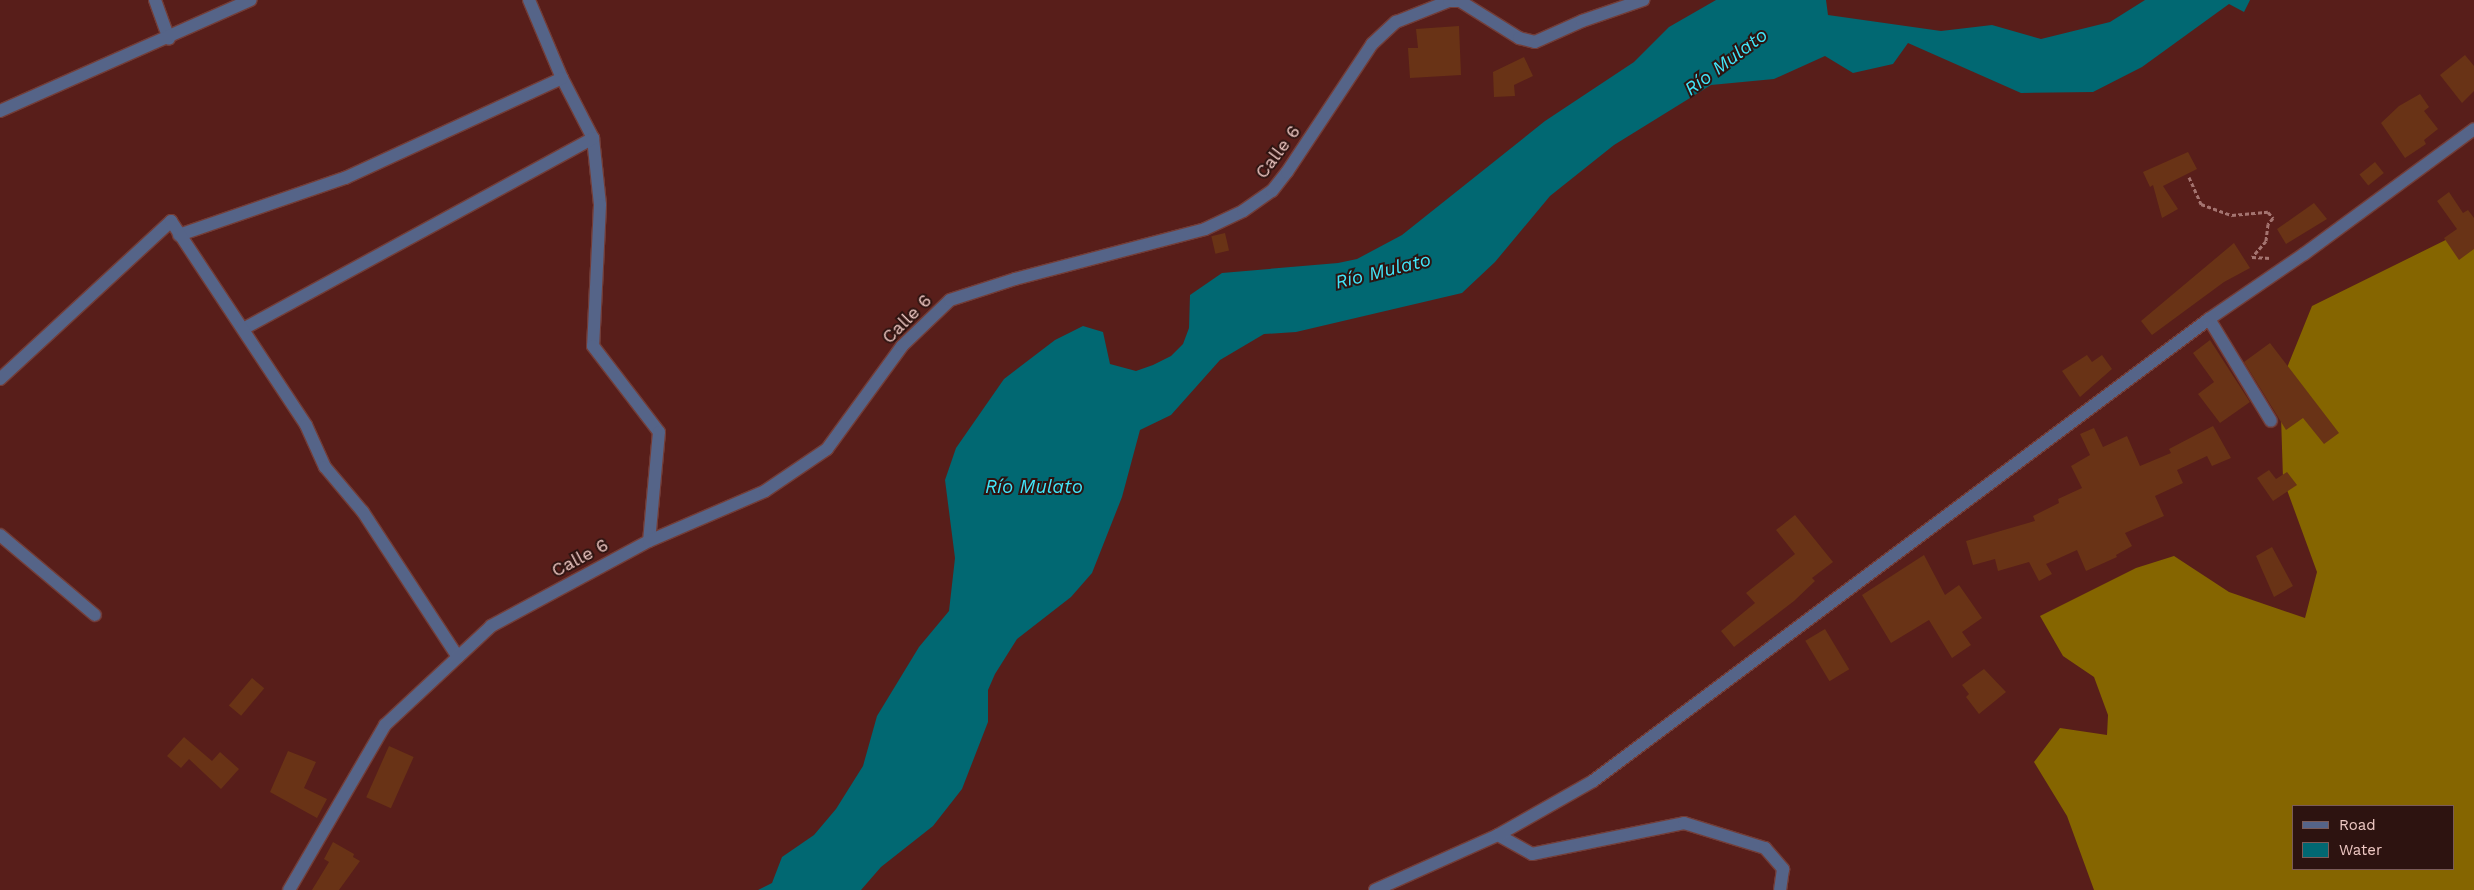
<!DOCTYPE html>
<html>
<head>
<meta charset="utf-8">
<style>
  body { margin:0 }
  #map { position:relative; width:2474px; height:890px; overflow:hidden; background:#581e1a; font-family:"Work Sans",sans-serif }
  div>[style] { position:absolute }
  .forest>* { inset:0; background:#856500 }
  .water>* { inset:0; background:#016872 }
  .building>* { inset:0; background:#693316; transform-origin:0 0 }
  .path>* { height:3px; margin-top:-1.5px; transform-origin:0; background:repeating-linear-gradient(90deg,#a47470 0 4px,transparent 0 6.5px) }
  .roads { filter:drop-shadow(1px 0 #733d38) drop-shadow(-1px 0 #733d38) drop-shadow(0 1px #733d38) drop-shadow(0 -1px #733d38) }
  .minor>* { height:12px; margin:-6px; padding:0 6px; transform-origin:6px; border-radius:6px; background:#556488 }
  span { translate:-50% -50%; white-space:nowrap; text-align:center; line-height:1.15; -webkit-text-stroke:4px #2d1310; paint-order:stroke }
  .street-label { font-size:18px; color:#eec8c3 }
  .water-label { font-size:19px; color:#42e5f9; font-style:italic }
  .legend { position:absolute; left:2292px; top:805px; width:162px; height:65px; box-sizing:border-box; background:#2d1310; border:1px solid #7a5b58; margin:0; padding:6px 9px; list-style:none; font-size:15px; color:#eec8c3 }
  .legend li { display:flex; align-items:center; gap:10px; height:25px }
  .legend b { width:25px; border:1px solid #7a5b58 }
</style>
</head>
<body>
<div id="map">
  <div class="forest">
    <i style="clip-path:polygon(evenodd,2474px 226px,2474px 890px,2094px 890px,2067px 816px,2034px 762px,2060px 728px,2107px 735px,2108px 715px,2094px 677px,2063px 656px,2040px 616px,2136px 568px,2174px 556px,2229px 592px,2305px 618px,2317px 572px,2283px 479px,2280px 385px,2312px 306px,2474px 226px,2293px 806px,2453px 806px,2453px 869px,2293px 869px,2293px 806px)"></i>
  </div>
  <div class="water">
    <i style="clip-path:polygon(1716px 0,1826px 0,1828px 15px,1941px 31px,1992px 25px,2041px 39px,2110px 22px,2145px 0,2250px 0,2244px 12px,2229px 4px,2142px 67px,2093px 92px,2021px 93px,1908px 43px,1893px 64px,1853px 73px,1825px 56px,1774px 79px,1711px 85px,1614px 145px,1550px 196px,1495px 262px,1462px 293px,1296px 332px,1264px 334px,1220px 360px,1171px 415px,1140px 430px,1122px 497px,1092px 573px,1071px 597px,1017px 639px,995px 674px,988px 690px,988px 722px,962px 789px,933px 826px,881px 867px,861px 890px,758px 890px,772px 883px,782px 857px,814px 835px,836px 809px,863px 766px,877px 716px,919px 647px,949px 611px,955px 558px,945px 480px,956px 448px,1004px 379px,1055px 340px,1083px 326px,1103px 332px,1110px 364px,1136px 371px,1153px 365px,1171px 356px,1183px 344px,1189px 328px,1190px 295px,1222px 273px,1338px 263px,1357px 259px,1402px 235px,1545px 121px,1634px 62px,1669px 27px)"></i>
  </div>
  <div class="building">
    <i style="clip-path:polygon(1459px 26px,1461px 75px,1410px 78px,1408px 48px,1418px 48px,1416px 29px)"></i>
    <i style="clip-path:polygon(2465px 55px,2474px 66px,2474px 91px,2462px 103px,2440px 75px)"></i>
    <i style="clip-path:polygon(1524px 57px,1533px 76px,1514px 85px,1515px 96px,1494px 97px,1493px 72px)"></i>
    <i style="clip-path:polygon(2420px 94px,2429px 107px,2424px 111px,2438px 129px,2424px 140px,2426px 144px,2405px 158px,2381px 123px,2399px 106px)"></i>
    <i style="clip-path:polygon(2188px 152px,2197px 169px,2163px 186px,2178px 209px,2162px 218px,2153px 185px,2150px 187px,2143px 172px)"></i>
    <i style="left:2375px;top:162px;width:14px;height:20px;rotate:51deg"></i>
    <i style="clip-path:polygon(2449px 192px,2463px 213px,2468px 210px,2474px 218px,2474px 249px,2459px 260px,2444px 238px,2457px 229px,2437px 201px)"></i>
    <i style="clip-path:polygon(2314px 203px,2327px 219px,2286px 244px,2277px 229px)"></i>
    <i style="left:1225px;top:233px;width:18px;height:14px;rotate:77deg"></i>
    <i style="clip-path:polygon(2234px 243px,2250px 268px,2224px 282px,2152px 335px,2141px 321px)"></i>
    <i style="clip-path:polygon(2210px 340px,2250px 402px,2220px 423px,2198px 394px,2214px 382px,2193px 353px)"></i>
    <i style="clip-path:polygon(2270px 343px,2339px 433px,2324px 444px,2303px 418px,2286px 430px,2244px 362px)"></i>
    <i style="clip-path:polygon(2087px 355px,2092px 362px,2102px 355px,2112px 369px,2080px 397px,2062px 371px)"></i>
    <i style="clip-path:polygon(2213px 426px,2231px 458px,2212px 466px,2207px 456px,2177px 470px,2183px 483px,2155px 496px,2164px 516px,2125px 533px,2132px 546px,2116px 555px,2117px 557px,2086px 571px,2077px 550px,2046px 564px,2052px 574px,2039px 581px,2029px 562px,1998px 571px,1995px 559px,1973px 565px,1966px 541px,2035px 521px,2033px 516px,2059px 503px,2058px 499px,2082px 488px,2071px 466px,2090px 455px,2080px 434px,2094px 428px,2103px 447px,2127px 436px,2140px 466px,2171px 453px,2169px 449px)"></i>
    <i style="clip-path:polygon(2269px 470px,2276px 479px,2287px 472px,2297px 485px,2273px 501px,2257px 478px)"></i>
    <i style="clip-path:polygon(1795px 515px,1833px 562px,1812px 578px,1815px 581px,1794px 601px,1734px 647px,1721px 631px,1755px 603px,1746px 593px,1795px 554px,1776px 530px)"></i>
    <i style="clip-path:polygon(2272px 547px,2293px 586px,2274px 597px,2256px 556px)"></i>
    <i style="clip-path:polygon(1924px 555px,1945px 595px,1959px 585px,1982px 618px,1962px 632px,1971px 645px,1952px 658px,1929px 620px,1891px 643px,1862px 595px)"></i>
    <i style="left:1825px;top:629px;width:47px;height:23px;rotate:59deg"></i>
    <i style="clip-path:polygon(1984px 669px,2006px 692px,1979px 714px,1966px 697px,1969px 694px,1962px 685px)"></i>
    <i style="left:252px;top:678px;width:16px;height:36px;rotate:40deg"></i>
    <i style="clip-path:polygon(184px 737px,212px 761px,220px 752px,239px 769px,221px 789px,189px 759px,181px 768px,167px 756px)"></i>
    <i style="left:389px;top:746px;width:27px;height:56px;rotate:24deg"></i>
    <i style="clip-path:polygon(288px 751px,316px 762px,304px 788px,327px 799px,317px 818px,270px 792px)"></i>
    <i style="clip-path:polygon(333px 842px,354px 854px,353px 857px,360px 861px,339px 890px,312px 890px,329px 862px,324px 859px)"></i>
  </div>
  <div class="path">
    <i style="left:2189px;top:177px;width:30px;rotate:66deg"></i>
    <i style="left:2201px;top:204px;width:33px;rotate:20deg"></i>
    <i style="left:2232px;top:215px;width:36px;rotate:-5deg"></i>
    <i style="left:2268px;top:212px;width:8px;rotate:50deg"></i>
    <i style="left:2273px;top:218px;width:8px;rotate:130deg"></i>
    <i style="left:2268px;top:224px;width:17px;rotate:97deg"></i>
    <i style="left:2266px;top:241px;width:21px;rotate:131deg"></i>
    <i style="left:2252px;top:257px;width:19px;rotate:3deg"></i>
  </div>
  <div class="roads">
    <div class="minor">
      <i style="left:155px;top:0;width:41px;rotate:70.3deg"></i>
      <i style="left:529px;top:0;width:85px;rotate:67.1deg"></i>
      <i style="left:562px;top:78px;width:68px;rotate:62.7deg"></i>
      <i style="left:593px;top:138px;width:67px;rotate:84deg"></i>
      <i style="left:600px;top:205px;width:141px;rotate:92.8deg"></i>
      <i style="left:593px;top:346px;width:108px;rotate:52.5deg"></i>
      <i style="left:659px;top:432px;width:109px;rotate:95.2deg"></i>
      <i style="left:0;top:111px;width:274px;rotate:-23.9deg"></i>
      <i style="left:179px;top:235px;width:176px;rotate:-19deg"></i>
      <i style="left:345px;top:178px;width:239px;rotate:-24.7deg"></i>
      <i style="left:2209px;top:319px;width:119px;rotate:58.7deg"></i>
      <i style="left:243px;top:329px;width:399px;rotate:-28.6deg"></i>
      <i style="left:0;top:379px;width:233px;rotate:-42.7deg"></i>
      <i style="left:171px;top:221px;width:245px;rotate:56.5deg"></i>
      <i style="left:306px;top:425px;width:46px;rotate:65.7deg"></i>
      <i style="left:325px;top:467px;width:59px;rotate:49.8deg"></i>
      <i style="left:363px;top:512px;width:173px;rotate:56.8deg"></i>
      <i style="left:0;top:535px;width:124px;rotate:40.1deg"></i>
      <i style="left:1498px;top:835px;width:39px;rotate:29deg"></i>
      <i style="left:1532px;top:854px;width:155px;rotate:-11.5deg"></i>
      <i style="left:1684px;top:823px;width:85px;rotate:17.2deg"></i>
      <i style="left:1765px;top:848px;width:28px;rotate:49deg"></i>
      <i style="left:1783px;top:869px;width:21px;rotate:98deg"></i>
      <i style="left:289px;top:890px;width:191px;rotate:-59.8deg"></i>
      <i style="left:385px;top:725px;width:145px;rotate:-43deg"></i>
      <i style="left:491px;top:626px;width:179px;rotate:-28.3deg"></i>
      <i style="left:649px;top:541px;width:126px;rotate:-23.3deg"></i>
      <i style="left:765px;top:491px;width:75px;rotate:-34.1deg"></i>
      <i style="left:827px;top:449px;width:127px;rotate:-53.9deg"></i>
      <i style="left:902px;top:346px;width:66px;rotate:-43.8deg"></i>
      <i style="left:950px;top:300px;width:68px;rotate:-17.9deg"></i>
      <i style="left:1015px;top:279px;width:196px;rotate:-14.7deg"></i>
      <i style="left:1205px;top:229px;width:42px;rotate:-25.3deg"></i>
      <i style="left:1243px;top:211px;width:35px;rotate:-35deg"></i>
      <i style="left:1272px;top:191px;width:24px;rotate:-52deg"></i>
      <i style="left:1287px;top:172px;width:154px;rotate:-56.4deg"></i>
      <i style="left:1372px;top:44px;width:33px;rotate:-43deg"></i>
      <i style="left:1396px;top:22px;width:57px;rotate:-21.6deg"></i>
      <i style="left:1449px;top:1px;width:11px"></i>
      <i style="left:1460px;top:1px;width:70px;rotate:32.1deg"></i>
      <i style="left:1519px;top:38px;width:16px;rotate:14deg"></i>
      <i style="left:1535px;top:42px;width:51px;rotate:-24.1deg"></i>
      <i style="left:1582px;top:21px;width:65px;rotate:-19deg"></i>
      <i style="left:1375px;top:890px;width:135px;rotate:-24.1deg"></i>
      <i style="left:1498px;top:835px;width:109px;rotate:-29.6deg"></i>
      <i style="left:1593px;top:781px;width:770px;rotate:-36.87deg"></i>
      <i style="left:2209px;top:319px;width:115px;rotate:-34.4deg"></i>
      <i style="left:2304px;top:254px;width:211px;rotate:-36.3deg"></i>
    </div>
  </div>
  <div class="street-label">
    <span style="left:1278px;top:152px;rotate:-53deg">Calle 6</span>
    <span style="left:907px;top:319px;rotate:-45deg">Calle 6</span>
    <span style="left:580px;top:558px;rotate:-28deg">Calle 6</span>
  </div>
  <div class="water-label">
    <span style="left:1726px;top:62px;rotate:-37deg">Río Mulato</span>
    <span style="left:1383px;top:271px;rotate:-14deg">Río Mulato</span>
    <span style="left:1034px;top:487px">Río Mulato</span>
  </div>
  <ul class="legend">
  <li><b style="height:6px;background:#556488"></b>Road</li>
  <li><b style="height:14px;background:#016872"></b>Water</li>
  </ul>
</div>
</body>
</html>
